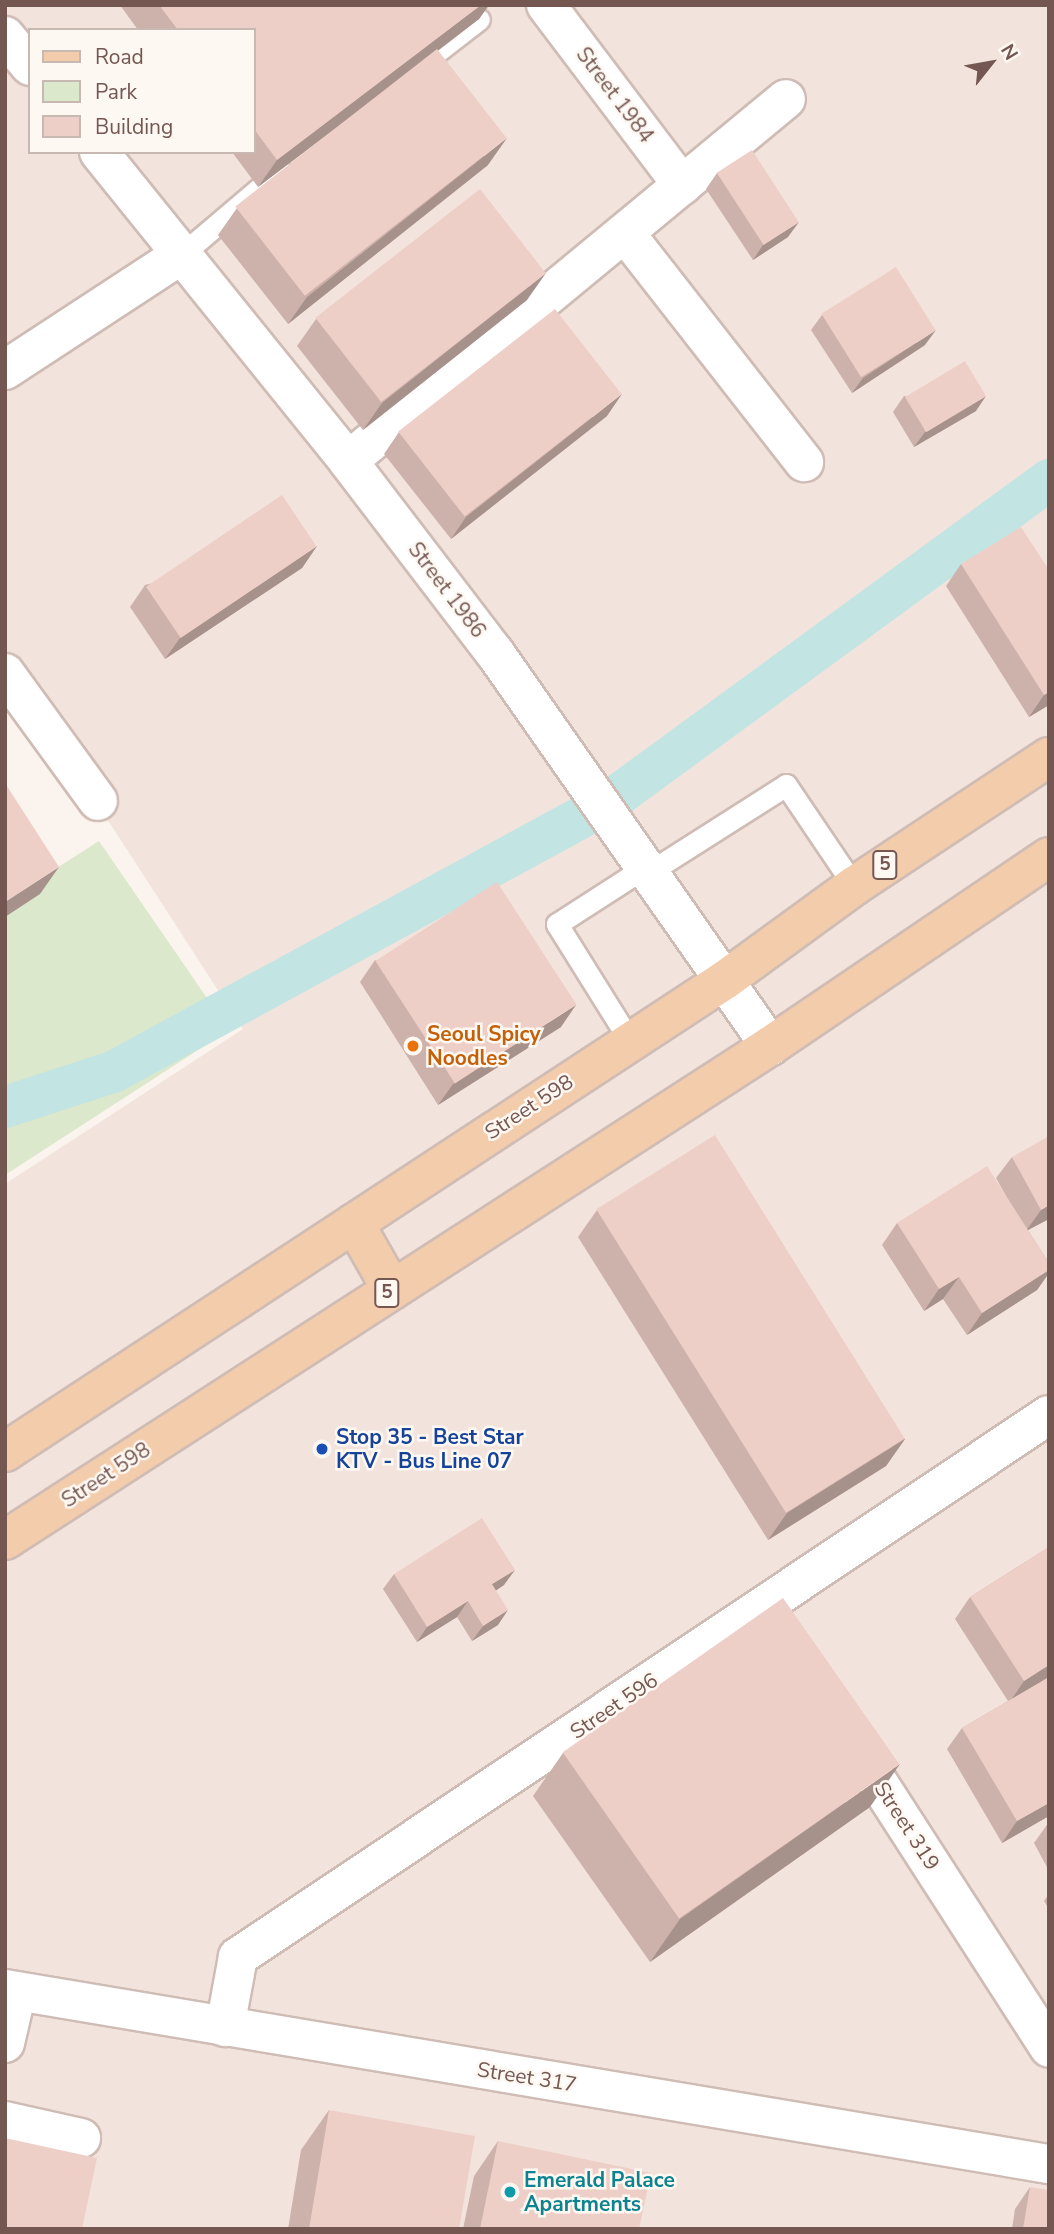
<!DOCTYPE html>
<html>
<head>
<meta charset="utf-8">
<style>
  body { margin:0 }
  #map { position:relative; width:1054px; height:2234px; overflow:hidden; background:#fbf3ed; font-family:"Nunito Sans",sans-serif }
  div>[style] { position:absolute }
  .residential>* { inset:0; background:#f2e4dc }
  .green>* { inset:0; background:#dce8cc }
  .canal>* { height:42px; margin:-21px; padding:0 21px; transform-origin:21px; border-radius:21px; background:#c2e4e3 }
  .roads { filter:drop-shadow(2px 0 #cfbcb5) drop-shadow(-2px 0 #cfbcb5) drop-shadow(0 2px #cfbcb5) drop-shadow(0 -2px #cfbcb5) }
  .service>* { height:21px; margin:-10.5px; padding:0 10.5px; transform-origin:10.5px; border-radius:10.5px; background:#fff }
  .minor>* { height:38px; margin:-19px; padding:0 19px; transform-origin:19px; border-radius:19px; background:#fff }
  .secondary>* { height:38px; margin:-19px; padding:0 19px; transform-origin:19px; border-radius:19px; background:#fff }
  .primary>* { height:38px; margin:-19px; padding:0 19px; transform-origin:19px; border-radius:19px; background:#f3ccac }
  .wall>* { inset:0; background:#cdb2ab }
  .shaded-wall>* { inset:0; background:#a7918b }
  .building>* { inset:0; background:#eecfc7; transform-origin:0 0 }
  .dots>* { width:19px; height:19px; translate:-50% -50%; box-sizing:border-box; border:4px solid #fef8f3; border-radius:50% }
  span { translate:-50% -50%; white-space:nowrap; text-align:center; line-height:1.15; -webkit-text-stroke:5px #fef8f3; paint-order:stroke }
  .shield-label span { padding:2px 5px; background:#fef8f3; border:2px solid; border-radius:5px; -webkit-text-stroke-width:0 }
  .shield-label { font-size:19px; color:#755751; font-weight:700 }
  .street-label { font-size:21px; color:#755751 }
  .food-label { font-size:21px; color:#c56008; font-weight:700 }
  .left { translate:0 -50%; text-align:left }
  .transit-label { font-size:21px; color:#164399; font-weight:700 }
  .culture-label { font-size:21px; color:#0d838f; font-weight:700 }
  .frame { position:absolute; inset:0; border:7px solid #755751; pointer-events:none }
  .legend { position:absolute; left:28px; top:28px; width:228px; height:126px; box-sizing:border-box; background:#fef8f3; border:2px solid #c7b8b2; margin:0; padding:9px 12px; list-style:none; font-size:21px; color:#755751 }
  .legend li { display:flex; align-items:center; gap:14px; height:35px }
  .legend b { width:35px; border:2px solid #c7b8b2 }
  .north { position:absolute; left:956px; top:28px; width:70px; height:70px; -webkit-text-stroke:5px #fef8f3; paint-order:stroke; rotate:59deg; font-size:19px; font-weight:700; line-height:28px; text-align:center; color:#755751 }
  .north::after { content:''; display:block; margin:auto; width:24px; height:32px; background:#755751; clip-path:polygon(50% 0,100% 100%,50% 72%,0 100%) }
</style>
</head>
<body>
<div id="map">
  <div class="residential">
    <i style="clip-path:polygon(evenodd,5px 5px,1049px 5px,1049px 2229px,5px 2229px,5px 1184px,243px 1029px,5px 661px,5px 5px,30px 30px,254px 30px,254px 152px,30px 152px,30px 30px)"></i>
  </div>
  <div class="green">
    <i style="clip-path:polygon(99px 841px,229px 1030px,5px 1175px,5px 901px)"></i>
  </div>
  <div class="canal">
    <i style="left:5px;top:1107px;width:114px;rotate:-18deg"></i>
    <i style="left:113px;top:1072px;width:561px;rotate:-28.53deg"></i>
    <i style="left:606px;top:804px;width:549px;rotate:-36.18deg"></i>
  </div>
  <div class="roads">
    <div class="service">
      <i style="left:417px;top:67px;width:78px;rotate:-37.7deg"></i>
      <i style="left:181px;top:255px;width:130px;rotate:-40.3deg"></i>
      <i style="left:651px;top:871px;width:160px;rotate:-32.5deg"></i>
      <i style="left:786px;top:785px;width:122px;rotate:56deg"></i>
      <i style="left:630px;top:1041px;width:138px;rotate:-122deg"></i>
      <i style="left:557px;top:924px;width:107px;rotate:-32.8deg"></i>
    </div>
    <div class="minor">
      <i style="left:546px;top:5px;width:226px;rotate:52.9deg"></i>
      <i style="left:625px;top:233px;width:291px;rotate:52deg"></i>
      <i style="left:5px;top:370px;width:210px;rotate:-33.2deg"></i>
      <i style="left:348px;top:461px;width:568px;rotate:-39.57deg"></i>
      <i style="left:5px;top:673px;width:158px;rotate:54deg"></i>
      <i style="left:854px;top:1745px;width:360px;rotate:57.2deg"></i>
      <i style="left:5px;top:1989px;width:1059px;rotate:9.52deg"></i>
      <i style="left:225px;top:2027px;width:71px;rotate:-79.5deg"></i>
      <i style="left:238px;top:1957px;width:975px;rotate:-33.76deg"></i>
      <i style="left:5px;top:2043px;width:53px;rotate:-77deg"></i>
      <i style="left:5px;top:2121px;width:78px;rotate:12.6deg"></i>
    </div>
    <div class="secondary">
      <i style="left:5px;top:36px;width:39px;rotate:50deg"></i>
      <i style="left:99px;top:152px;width:397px;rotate:51.1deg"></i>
      <i style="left:348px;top:461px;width:242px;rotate:52.6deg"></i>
      <i style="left:495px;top:653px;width:480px;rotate:55deg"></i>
    </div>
    <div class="primary">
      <i style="left:354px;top:1223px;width:77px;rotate:60.4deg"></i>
      <i style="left:5px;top:1452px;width:861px;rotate:-33.25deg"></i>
      <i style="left:725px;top:980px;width:160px;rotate:-36.1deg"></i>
      <i style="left:854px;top:886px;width:234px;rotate:-33.5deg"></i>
      <i style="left:5px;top:1540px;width:911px;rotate:-32.85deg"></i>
      <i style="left:770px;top:1046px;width:337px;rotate:-34.1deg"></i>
    </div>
  </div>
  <div class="wall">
    <i style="clip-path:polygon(120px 5px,489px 5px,479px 19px,438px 51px,488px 165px,288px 324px,218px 235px,237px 208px,364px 107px,258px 187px,232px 152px,254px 152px,254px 30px,138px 30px)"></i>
    <i style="clip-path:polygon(717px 173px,788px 237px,753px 260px,706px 189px)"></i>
    <i style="clip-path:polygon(527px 300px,363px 430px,297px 346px,316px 319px)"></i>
    <i style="clip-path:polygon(822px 315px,925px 345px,852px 393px,811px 330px)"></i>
    <i style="clip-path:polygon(904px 396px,976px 411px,914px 447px,893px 412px)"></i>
    <i style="clip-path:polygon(607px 416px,451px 539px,384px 454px,399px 432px)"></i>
    <i style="clip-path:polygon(317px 546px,302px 568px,165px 659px,130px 607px,145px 585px)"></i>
    <i style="clip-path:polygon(961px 564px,1049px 570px,1049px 705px,1029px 717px,946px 586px)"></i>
    <i style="clip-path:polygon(375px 960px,561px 1027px,438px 1105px,360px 982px)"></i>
    <i style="clip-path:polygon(1012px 1157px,1049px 1219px,1028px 1230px,1049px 1263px,1049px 1273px,1037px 1290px,967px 1335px,943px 1299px,924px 1311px,882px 1245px,897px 1223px,1006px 1196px,996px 1178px)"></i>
    <i style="clip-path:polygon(597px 1210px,905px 1439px,886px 1466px,768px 1540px,578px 1237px)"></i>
    <i style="clip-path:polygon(1049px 1547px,1049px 1816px,1002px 1843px,947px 1749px,962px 1728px,1008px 1701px,955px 1619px,970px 1597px)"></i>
    <i style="clip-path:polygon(394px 1574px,504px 1585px,496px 1590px,498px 1625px,472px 1641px,457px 1617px,417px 1642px,383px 1589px)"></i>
    <i style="clip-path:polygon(563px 1753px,870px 1807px,650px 1962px,533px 1796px)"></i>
    <i style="clip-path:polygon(1049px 1822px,1049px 1871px,1034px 1843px)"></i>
    <i style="clip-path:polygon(1049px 1894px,1049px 1909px,1044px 1901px)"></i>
    <i style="clip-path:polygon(329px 2110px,459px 2229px,288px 2229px,301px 2150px)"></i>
    <i style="clip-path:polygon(498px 2141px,639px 2229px,463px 2229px,474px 2176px)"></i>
    <i style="clip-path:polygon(1030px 2187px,1049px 2229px,1012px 2229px,1015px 2209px)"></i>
  </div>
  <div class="shaded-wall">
    <i style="clip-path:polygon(481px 5px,489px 5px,479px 19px,258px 187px,277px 160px)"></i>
    <i style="clip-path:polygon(507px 138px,488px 165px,288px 324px,307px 297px)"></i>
    <i style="clip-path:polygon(799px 222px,788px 237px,753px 260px,763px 245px)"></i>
    <i style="clip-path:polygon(546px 273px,527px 300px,363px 430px,382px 403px)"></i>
    <i style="clip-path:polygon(936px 330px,925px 345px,852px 393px,863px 378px)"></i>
    <i style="clip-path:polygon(622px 394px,607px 416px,451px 539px,466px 517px)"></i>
    <i style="clip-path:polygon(986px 396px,976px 411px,914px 447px,925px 432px)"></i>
    <i style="clip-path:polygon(317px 546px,302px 568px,165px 659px,180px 638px)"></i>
    <i style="clip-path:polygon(1049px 692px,1049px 705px,1029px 717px,1044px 695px)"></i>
    <i style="clip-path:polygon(59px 867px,40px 894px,5px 917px,5px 902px)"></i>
    <i style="clip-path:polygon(576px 1005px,561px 1027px,438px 1105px,453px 1084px)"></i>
    <i style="clip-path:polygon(1049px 1205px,1049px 1219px,1026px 1231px,1041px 1210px)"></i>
    <i style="clip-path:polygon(1049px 1270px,1049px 1273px,1037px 1290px,967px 1335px,982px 1313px)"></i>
    <i style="clip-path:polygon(959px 1277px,943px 1299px,924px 1311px,939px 1289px)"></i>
    <i style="clip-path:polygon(905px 1439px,886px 1466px,768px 1540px,787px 1513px)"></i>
    <i style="clip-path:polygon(515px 1570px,504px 1585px,482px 1600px,492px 1584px)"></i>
    <i style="clip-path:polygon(468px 1601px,457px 1617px,417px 1642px,427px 1627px)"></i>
    <i style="clip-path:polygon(508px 1610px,498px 1625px,472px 1641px,483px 1626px)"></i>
    <i style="clip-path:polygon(1049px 1665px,1049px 1677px,1009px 1703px,1024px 1681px)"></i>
    <i style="clip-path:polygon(900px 1764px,870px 1807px,650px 1962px,680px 1919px)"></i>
    <i style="clip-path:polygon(1049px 1803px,1049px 1816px,1002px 1843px,1017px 1821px)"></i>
  </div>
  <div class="building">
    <i style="clip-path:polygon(159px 5px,481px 5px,277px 160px,254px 129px,254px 30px,178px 30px)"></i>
    <i style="left:437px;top:49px;width:113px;height:256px;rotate:52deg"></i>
    <i style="left:752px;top:150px;width:86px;height:42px;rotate:57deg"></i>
    <i style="left:480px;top:189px;width:107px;height:209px;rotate:52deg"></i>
    <i style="left:896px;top:267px;width:75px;height:88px;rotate:58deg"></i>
    <i style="left:555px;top:309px;width:108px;height:199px;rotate:52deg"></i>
    <i style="left:965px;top:361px;width:41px;height:70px;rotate:59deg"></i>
    <i style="left:282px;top:495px;width:62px;height:164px;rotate:56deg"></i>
    <i style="clip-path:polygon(1021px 527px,1049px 570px,1049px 692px,1044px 695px,961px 564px)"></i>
    <i style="clip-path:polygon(5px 783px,59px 867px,5px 902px)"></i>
    <i style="left:497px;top:882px;width:146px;height:145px;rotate:57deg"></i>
    <i style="left:715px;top:1135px;width:358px;height:140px;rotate:58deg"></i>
    <i style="clip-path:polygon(1049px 1136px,1049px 1205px,1041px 1210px,1012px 1157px)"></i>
    <i style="clip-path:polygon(987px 1166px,1049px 1263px,1049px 1270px,982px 1313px,959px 1277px,939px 1289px,897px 1223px)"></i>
    <i style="clip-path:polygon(482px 1518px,515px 1570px,492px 1584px,508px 1610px,483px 1626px,468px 1601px,427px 1627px,394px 1574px)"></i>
    <i style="clip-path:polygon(1049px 1547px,1049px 1665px,1024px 1681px,970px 1597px)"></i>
    <i style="left:783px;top:1598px;width:203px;height:269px;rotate:55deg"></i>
    <i style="clip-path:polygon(1049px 1677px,1049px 1803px,1017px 1821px,962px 1728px)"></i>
    <i style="clip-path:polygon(329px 2110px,475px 2136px,459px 2229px,309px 2229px)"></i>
    <i style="clip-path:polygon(5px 2138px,97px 2158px,82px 2229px,5px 2229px)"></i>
    <i style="clip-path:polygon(498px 2141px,651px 2173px,639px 2229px,480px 2229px)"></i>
    <i style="clip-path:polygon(1030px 2187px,1049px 2190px,1049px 2229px,1023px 2229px)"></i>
  </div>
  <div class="dots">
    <i style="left:413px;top:1046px;background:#e8710a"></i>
    <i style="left:322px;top:1449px;background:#1a4fb4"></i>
    <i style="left:510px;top:2192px;background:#0f9aa8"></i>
  </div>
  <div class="shield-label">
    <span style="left:885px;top:865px">5</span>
    <span style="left:387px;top:1293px">5</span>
  </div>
  <div class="street-label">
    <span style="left:615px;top:95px;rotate:53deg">Street 1984</span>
    <span style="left:447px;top:590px;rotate:53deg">Street 1986</span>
    <span style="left:529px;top:1107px;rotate:-33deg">Street 598</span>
    <span style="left:106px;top:1475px;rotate:-33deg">Street 598</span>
    <span style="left:614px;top:1706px;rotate:-34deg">Street 596</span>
    <span style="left:907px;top:1826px;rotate:57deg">Street 319</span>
    <span style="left:527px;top:2077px;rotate:9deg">Street 317</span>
  </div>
  <div class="food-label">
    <span class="left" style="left:427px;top:1046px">Seoul Spicy<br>Noodles</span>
  </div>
  <div class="transit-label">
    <span class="left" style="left:336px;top:1449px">Stop 35 - Best Star<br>KTV - Bus Line 07</span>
  </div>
  <div class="culture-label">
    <span class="left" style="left:524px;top:2192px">Emerald Palace<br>Apartments</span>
  </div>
  <div class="frame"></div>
  <ul class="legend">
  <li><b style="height:9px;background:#f3ccac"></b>Road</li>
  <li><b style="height:19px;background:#dce8cc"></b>Park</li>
  <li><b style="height:19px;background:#eecfc7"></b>Building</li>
  </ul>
  <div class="north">N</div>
</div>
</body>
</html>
